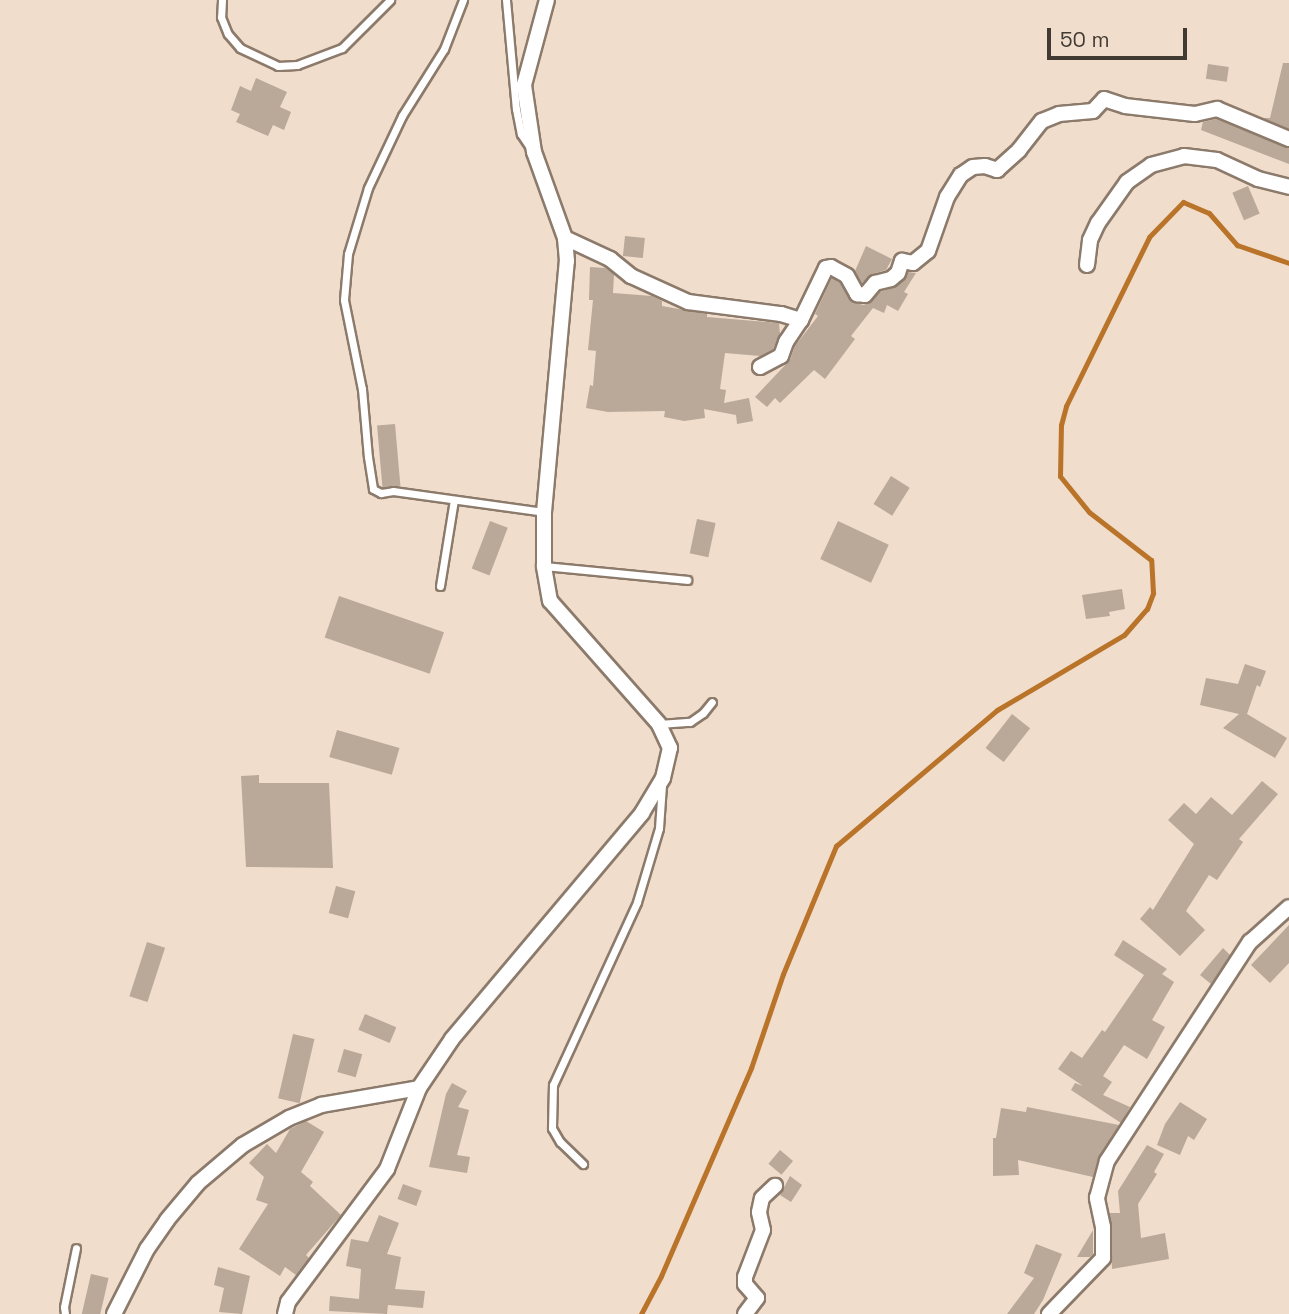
<!DOCTYPE html>
<html>
<head>
<meta charset="utf-8">
<style>
  body { margin:0 }
  #map { position:relative; width:1289px; height:1314px; overflow:hidden; background:#f0ddcc; font-family:"Space Grotesk",sans-serif }
  div>[style] { position:absolute }
  .stream>* { height:5px; margin:-2.5px; padding:0 2.5px; transform-origin:2.5px; border-radius:2.5px; background:#b9742a }
  .building>* { inset:0; background:#baa898; transform-origin:0 0 }
  .roads { filter:drop-shadow(2px 0 #8c7a6b) drop-shadow(-2px 0 #8c7a6b) drop-shadow(0 2px #8c7a6b) drop-shadow(0 -2px #8c7a6b) }
  .lane>* { height:7px; margin:-3.5px; padding:0 3.5px; transform-origin:3.5px; border-radius:3.5px; background:#fff }
  .street>* { height:14px; margin:-7px; padding:0 7px; transform-origin:7px; border-radius:7px; background:#fff }
  span { translate:-50% -50%; white-space:nowrap; text-align:center; line-height:1.15; -webkit-text-stroke:7px #f0ddcc; paint-order:stroke }
  .scale { position:absolute; left:1047px; top:28px; width:140px; height:32px; box-sizing:border-box; border:4px solid #413a33; border-top:0; padding-left:9px; font-size:21px; line-height:24px; white-space:nowrap; color:#413a33; -webkit-text-stroke:5px #f0ddcc; paint-order:stroke }
</style>
</head>
<body>
<div id="map">
  <div class="stream">
    <i style="left:641px;top:1314px;width:43px;rotate:-62.2deg"></i>
    <i style="left:661px;top:1276px;width:227px;rotate:-66.6deg"></i>
    <i style="left:751px;top:1068px;width:99px;rotate:-71.2deg"></i>
    <i style="left:783px;top:974px;width:139px;rotate:-67.5deg"></i>
    <i style="left:836px;top:846px;width:211px;rotate:-40.2deg"></i>
    <i style="left:997px;top:710px;width:147px;rotate:-30.6deg"></i>
    <i style="left:1124px;top:635px;width:35px;rotate:-49deg"></i>
    <i style="left:1147px;top:609px;width:17px;rotate:-69deg"></i>
    <i style="left:1153px;top:593px;width:33px;rotate:-93deg"></i>
    <i style="left:1151px;top:560px;width:78px;rotate:-142.3deg"></i>
    <i style="left:1089px;top:512px;width:46px;rotate:-128.9deg"></i>
    <i style="left:1060px;top:476px;width:51px;rotate:-88.9deg"></i>
    <i style="left:1061px;top:425px;width:20px;rotate:-75deg"></i>
    <i style="left:1066px;top:406px;width:188px;rotate:-63.8deg"></i>
    <i style="left:1149px;top:237px;width:49px;rotate:-45.8deg"></i>
    <i style="left:1183px;top:202px;width:28px;rotate:23deg"></i>
    <i style="left:1209px;top:213px;width:43px;rotate:48.8deg"></i>
    <i style="left:1237px;top:245px;width:55px;rotate:19.1deg"></i>
  </div>
  <div class="building">
    <i style="clip-path:polygon(1283px 63px,1289px 63px,1289px 129px,1263px 118px,1270px 118px)"></i>
    <i style="left:1208px;top:64px;width:21px;height:15px;rotate:8deg"></i>
    <i style="clip-path:polygon(256px 78px,287px 92px,280px 107px,291px 112px,284px 130px,273px 125px,268px 136px,236px 122px,240px 114px,231px 110px,240px 86px,251px 91px)"></i>
    <i style="clip-path:polygon(1216px 119px,1289px 148px,1289px 164px,1201px 130px,1203px 122px)"></i>
    <i style="left:1248px;top:186px;width:30px;height:17px;rotate:67deg"></i>
    <i style="left:625px;top:236px;width:20px;height:20px;rotate:6deg"></i>
    <i style="clip-path:polygon(866px 246px,892px 259px,886px 270px,872px 274px,862px 283px,855px 271px)"></i>
    <i style="clip-path:polygon(590px 267px,605px 268px,614px 274px,613px 293px,652px 296px,662px 301px,662px 306px,707px 314px,707px 317px,779px 323px,780px 334px,773px 349px,760px 356px,725px 353px,720px 389px,726px 390px,724px 403px,749px 398px,753px 421px,737px 424px,736px 415px,704px 409px,705px 418px,684px 421px,664px 417px,665px 411px,608px 412px,586px 408px,590px 385px,593px 386px,596px 351px,588px 350px,593px 300px,589px 300px)"></i>
    <i style="clip-path:polygon(908px 272px,916px 273px,904px 292px,908px 294px,898px 311px,887px 305px,884px 313px,873px 308px,851px 336px,855px 339px,825px 379px,814px 370px,780px 403px,775px 398px,767px 407px,755px 397px,790px 360px,795px 346px,818px 316px,815px 314px,832px 278px,840px 283px,851px 302px,864px 305px,880px 292px,897px 286px)"></i>
    <i style="left:395px;top:424px;width:62px;height:18px;rotate:85deg"></i>
    <i style="left:891px;top:476px;width:22px;height:33px;rotate:32deg"></i>
    <i style="left:697px;top:519px;width:19px;height:35px;rotate:12deg"></i>
    <i style="left:490px;top:521px;width:19px;height:51px;rotate:21deg"></i>
    <i style="left:838px;top:521px;width:56px;height:42px;rotate:25deg"></i>
    <i style="clip-path:polygon(1122px 589px,1125px 609px,1109px 612px,1110px 616px,1086px 619px,1082px 595px)"></i>
    <i style="left:339px;top:596px;width:111px;height:44px;rotate:19deg"></i>
    <i style="clip-path:polygon(1245px 664px,1266px 671px,1260px 687px,1257px 685px,1247px 714px,1287px 738px,1275px 758px,1223px 728px,1239px 714px,1200px 705px,1206px 678px,1238px 684px)"></i>
    <i style="left:1012px;top:714px;width:23px;height:43px;rotate:38deg"></i>
    <i style="left:337px;top:730px;width:65px;height:28px;rotate:16deg"></i>
    <i style="clip-path:polygon(259px 775px,259px 783px,329px 783px,333px 868px,246px 867px,241px 776px)"></i>
    <i style="clip-path:polygon(1262px 781px,1278px 794px,1239px 839px,1243px 842px,1217px 880px,1209px 875px,1186px 911px,1205px 930px,1180px 956px,1140px 919px,1150px 907px,1153px 910px,1194px 844px,1168px 820px,1184px 803px,1196px 814px,1211px 797px,1232px 815px)"></i>
    <i style="left:336px;top:886px;width:20px;height:28px;rotate:15deg"></i>
    <i style="clip-path:polygon(1289px 925px,1289px 963px,1270px 983px,1251px 965px)"></i>
    <i style="clip-path:polygon(1123px 940px,1167px 969px,1162px 974px,1174px 982px,1152px 1020px,1165px 1027px,1147px 1059px,1124px 1045px,1103px 1076px,1112px 1082px,1103px 1095px,1130px 1107px,1121px 1123px,1071px 1090px,1075px 1083px,1083px 1086px,1058px 1069px,1071px 1051px,1082px 1058px,1102px 1030px,1105px 1032px,1144px 975px,1114px 955px)"></i>
    <i style="left:147px;top:942px;width:19px;height:57px;rotate:18deg"></i>
    <i style="clip-path:polygon(1223px 948px,1230px 955px,1211px 984px,1200px 975px)"></i>
    <i style="left:365px;top:1014px;width:34px;height:17px;rotate:23deg"></i>
    <i style="left:293px;top:1034px;width:22px;height:66px;rotate:13deg"></i>
    <i style="left:344px;top:1049px;width:19px;height:24px;rotate:16deg"></i>
    <i style="clip-path:polygon(452px 1083px,467px 1091px,458px 1107px,469px 1110px,457px 1155px,470px 1157px,467px 1173px,429px 1167px,446px 1094px)"></i>
    <i style="clip-path:polygon(1180px 1102px,1207px 1119px,1194px 1140px,1188px 1136px,1180px 1155px,1157px 1145px,1165px 1124px)"></i>
    <i style="clip-path:polygon(1027px 1107px,1119px 1125px,1099px 1156px,1093px 1177px,1018px 1160px,1019px 1175px,993px 1176px,993px 1138px,996px 1138px,1001px 1108px,1026px 1112px)"></i>
    <i style="clip-path:polygon(306px 1121px,324px 1132px,301px 1172px,313px 1182px,310px 1186px,341px 1215px,306px 1255px,309px 1258px,296px 1275px,285px 1267px,280px 1276px,239px 1249px,268px 1204px,256px 1200px,264px 1177px,249px 1163px,267px 1144px,276px 1153px,290px 1129px)"></i>
    <i style="clip-path:polygon(1147px 1145px,1164px 1154px,1154px 1172px,1157px 1174px,1138px 1204px,1141px 1238px,1165px 1233px,1169px 1259px,1112px 1269px,1110px 1213px,1120px 1213px,1118px 1191px)"></i>
    <i style="left:780px;top:1150px;width:17px;height:18px;rotate:40deg"></i>
    <i style="clip-path:polygon(790px 1176px,802px 1185px,791px 1202px,780px 1195px)"></i>
    <i style="left:403px;top:1184px;width:20px;height:16px;rotate:20deg"></i>
    <i style="clip-path:polygon(379px 1215px,399px 1223px,387px 1254px,401px 1257px,395px 1289px,425px 1291px,423px 1308px,388px 1305px,387px 1314px,329px 1311px,330px 1296px,359px 1299px,361px 1269px,346px 1266px,351px 1239px,368px 1242px)"></i>
    <i style="clip-path:polygon(1093px 1230px,1093px 1254px,1090px 1257px,1077px 1257px)"></i>
    <i style="clip-path:polygon(1036px 1244px,1062px 1254px,1043px 1300px,1034px 1314px,1007px 1314px,1034px 1278px,1024px 1273px)"></i>
    <i style="clip-path:polygon(218px 1267px,250px 1276px,242px 1314px,219px 1312px,224px 1288px,214px 1285px)"></i>
    <i style="left:91px;top:1274px;width:18px;height:41px;rotate:13deg"></i>
  </div>
  <div class="roads">
    <div class="lane">
      <i style="left:222px;top:0;width:17px;rotate:93deg"></i>
      <i style="left:221px;top:17px;width:18px;rotate:68deg"></i>
      <i style="left:228px;top:34px;width:18px;rotate:49deg"></i>
      <i style="left:240px;top:48px;width:42px;rotate:25.3deg"></i>
      <i style="left:278px;top:66px;width:19px;rotate:-3deg"></i>
      <i style="left:297px;top:65px;width:48px;rotate:-20.7deg"></i>
      <i style="left:342px;top:48px;width:68px;rotate:-45deg"></i>
      <i style="left:463px;top:0;width:53px;rotate:111.2deg"></i>
      <i style="left:444px;top:49px;width:79px;rotate:122.1deg"></i>
      <i style="left:402px;top:116px;width:80px;rotate:115.3deg"></i>
      <i style="left:368px;top:188px;width:69px;rotate:106.9deg"></i>
      <i style="left:348px;top:254px;width:46px;rotate:95deg"></i>
      <i style="left:344px;top:300px;width:91px;rotate:78.6deg"></i>
      <i style="left:362px;top:389px;width:68px;rotate:85deg"></i>
      <i style="left:368px;top:457px;width:32px;rotate:81deg"></i>
      <i style="left:373px;top:489px;width:9px;rotate:27deg"></i>
      <i style="left:381px;top:493px;width:12px;rotate:-9deg"></i>
      <i style="left:393px;top:491px;width:152px;rotate:7.9deg"></i>
      <i style="left:506px;top:0;width:109px;rotate:84.8deg"></i>
      <i style="left:516px;top:109px;width:25px;rotate:79deg"></i>
      <i style="left:521px;top:134px;width:18px;rotate:56deg"></i>
      <i style="left:545px;top:566px;width:143px;rotate:5.6deg"></i>
      <i style="left:440px;top:586px;width:87px;rotate:-80.8deg"></i>
      <i style="left:659px;top:724px;width:31px;rotate:-4deg"></i>
      <i style="left:690px;top:722px;width:16px;rotate:-35deg"></i>
      <i style="left:703px;top:713px;width:14px;rotate:-51deg"></i>
      <i style="left:583px;top:1164px;width:32px;rotate:-136deg"></i>
      <i style="left:560px;top:1142px;width:16px;rotate:-120deg"></i>
      <i style="left:552px;top:1128px;width:43px;rotate:-88.7deg"></i>
      <i style="left:553px;top:1085px;width:201px;rotate:-65.3deg"></i>
      <i style="left:637px;top:902px;width:77px;rotate:-73.4deg"></i>
      <i style="left:659px;top:828px;width:43px;rotate:-86deg"></i>
      <i style="left:65px;top:1314px;width:7px;rotate:-98deg"></i>
      <i style="left:64px;top:1307px;width:60px;rotate:-78.5deg"></i>
    </div>
    <div class="street">
      <i style="left:565px;top:238px;width:50px;rotate:25deg"></i>
      <i style="left:610px;top:259px;width:27px;rotate:39deg"></i>
      <i style="left:631px;top:276px;width:63px;rotate:24.5deg"></i>
      <i style="left:688px;top:302px;width:94px;rotate:7.4deg"></i>
      <i style="left:781px;top:314px;width:21px;rotate:17deg"></i>
      <i style="left:801px;top:320px;width:58px;rotate:-64.3deg"></i>
      <i style="left:826px;top:268px;width:5px;rotate:-11deg"></i>
      <i style="left:831px;top:267px;width:18px;rotate:29deg"></i>
      <i style="left:847px;top:276px;width:21px;rotate:61deg"></i>
      <i style="left:857px;top:294px;width:8px;rotate:7deg"></i>
      <i style="left:865px;top:295px;width:16px;rotate:-50deg"></i>
      <i style="left:875px;top:283px;width:16px;rotate:-14deg"></i>
      <i style="left:891px;top:279px;width:9px;rotate:-41deg"></i>
      <i style="left:898px;top:273px;width:13px;rotate:-72deg"></i>
      <i style="left:902px;top:261px;width:11px;rotate:10deg"></i>
      <i style="left:913px;top:263px;width:19px;rotate:-39deg"></i>
      <i style="left:928px;top:251px;width:57px;rotate:-70.6deg"></i>
      <i style="left:947px;top:197px;width:26px;rotate:-58deg"></i>
      <i style="left:961px;top:175px;width:14px;rotate:-34deg"></i>
      <i style="left:973px;top:167px;width:12px;rotate:-5deg"></i>
      <i style="left:985px;top:166px;width:13px;rotate:18deg"></i>
      <i style="left:997px;top:170px;width:30px;rotate:-42deg"></i>
      <i style="left:1019px;top:150px;width:37px;rotate:-52deg"></i>
      <i style="left:1042px;top:121px;width:18px;rotate:-22deg"></i>
      <i style="left:1059px;top:114px;width:34px;rotate:-5deg"></i>
      <i style="left:1093px;top:111px;width:16px;rotate:-47deg"></i>
      <i style="left:1104px;top:99px;width:22px;rotate:18deg"></i>
      <i style="left:1125px;top:106px;width:70px;rotate:6.5deg"></i>
      <i style="left:1195px;top:114px;width:23px;rotate:-13deg"></i>
      <i style="left:1217px;top:109px;width:78px;rotate:22.6deg"></i>
      <i style="left:1087px;top:265px;width:25px;rotate:-83deg"></i>
      <i style="left:1090px;top:240px;width:19px;rotate:-65deg"></i>
      <i style="left:1098px;top:223px;width:50px;rotate:-54.7deg"></i>
      <i style="left:1127px;top:182px;width:29px;rotate:-35deg"></i>
      <i style="left:1151px;top:165px;width:34px;rotate:-15deg"></i>
      <i style="left:1184px;top:156px;width:33px;rotate:7deg"></i>
      <i style="left:1217px;top:160px;width:45px;rotate:24.9deg"></i>
      <i style="left:1258px;top:179px;width:32px;rotate:14deg"></i>
      <i style="left:760px;top:367px;width:24px;rotate:-28deg"></i>
      <i style="left:781px;top:356px;width:15px;rotate:-70deg"></i>
      <i style="left:786px;top:342px;width:27px;rotate:-56deg"></i>
      <i style="left:114px;top:1314px;width:73px;rotate:-63.1deg"></i>
      <i style="left:147px;top:1249px;width:35px;rotate:-55deg"></i>
      <i style="left:167px;top:1220px;width:48px;rotate:-50deg"></i>
      <i style="left:198px;top:1183px;width:59px;rotate:-40.2deg"></i>
      <i style="left:243px;top:1145px;width:53px;rotate:-30.4deg"></i>
      <i style="left:289px;top:1118px;width:35px;rotate:-22deg"></i>
      <i style="left:321px;top:1105px;width:99px;rotate:-9.8deg"></i>
      <i style="left:285px;top:1314px;width:12px;rotate:-76deg"></i>
      <i style="left:288px;top:1302px;width:166px;rotate:-53.3deg"></i>
      <i style="left:387px;top:1169px;width:87px;rotate:-68.4deg"></i>
      <i style="left:419px;top:1088px;width:59px;rotate:-56deg"></i>
      <i style="left:452px;top:1039px;width:295px;rotate:-49.9deg"></i>
      <i style="left:642px;top:813px;width:41px;rotate:-59deg"></i>
      <i style="left:663px;top:778px;width:31px;rotate:-77deg"></i>
      <i style="left:670px;top:748px;width:26px;rotate:-115deg"></i>
      <i style="left:659px;top:724px;width:164px;rotate:-131.5deg"></i>
      <i style="left:550px;top:601px;width:36px;rotate:-100deg"></i>
      <i style="left:544px;top:566px;width:54px;rotate:-90deg"></i>
      <i style="left:544px;top:512px;width:252px;rotate:-84.8deg"></i>
      <i style="left:567px;top:261px;width:23px;rotate:-95deg"></i>
      <i style="left:565px;top:238px;width:91px;rotate:-109.8deg"></i>
      <i style="left:534px;top:152px;width:68px;rotate:-98.5deg"></i>
      <i style="left:524px;top:85px;width:88px;rotate:-74.9deg"></i>
      <i style="left:745px;top:1314px;width:20px;rotate:-53deg"></i>
      <i style="left:757px;top:1298px;width:18px;rotate:-131deg"></i>
      <i style="left:745px;top:1284px;width:7px;rotate:-90deg"></i>
      <i style="left:745px;top:1277px;width:50px;rotate:-69deg"></i>
      <i style="left:763px;top:1230px;width:18px;rotate:-103deg"></i>
      <i style="left:759px;top:1212px;width:14px;rotate:-78deg"></i>
      <i style="left:762px;top:1198px;width:18px;rotate:-43deg"></i>
      <i style="left:1049px;top:1314px;width:78px;rotate:-46deg"></i>
      <i style="left:1103px;top:1258px;width:31px;rotate:-90deg"></i>
      <i style="left:1103px;top:1227px;width:30px;rotate:-102deg"></i>
      <i style="left:1097px;top:1198px;width:38px;rotate:-75deg"></i>
      <i style="left:1107px;top:1161px;width:262px;rotate:-56.9deg"></i>
      <i style="left:1250px;top:942px;width:52px;rotate:-41.9deg"></i>
    </div>
  </div>
  <div class="scale">50 m</div>
</div>
</body>
</html>
